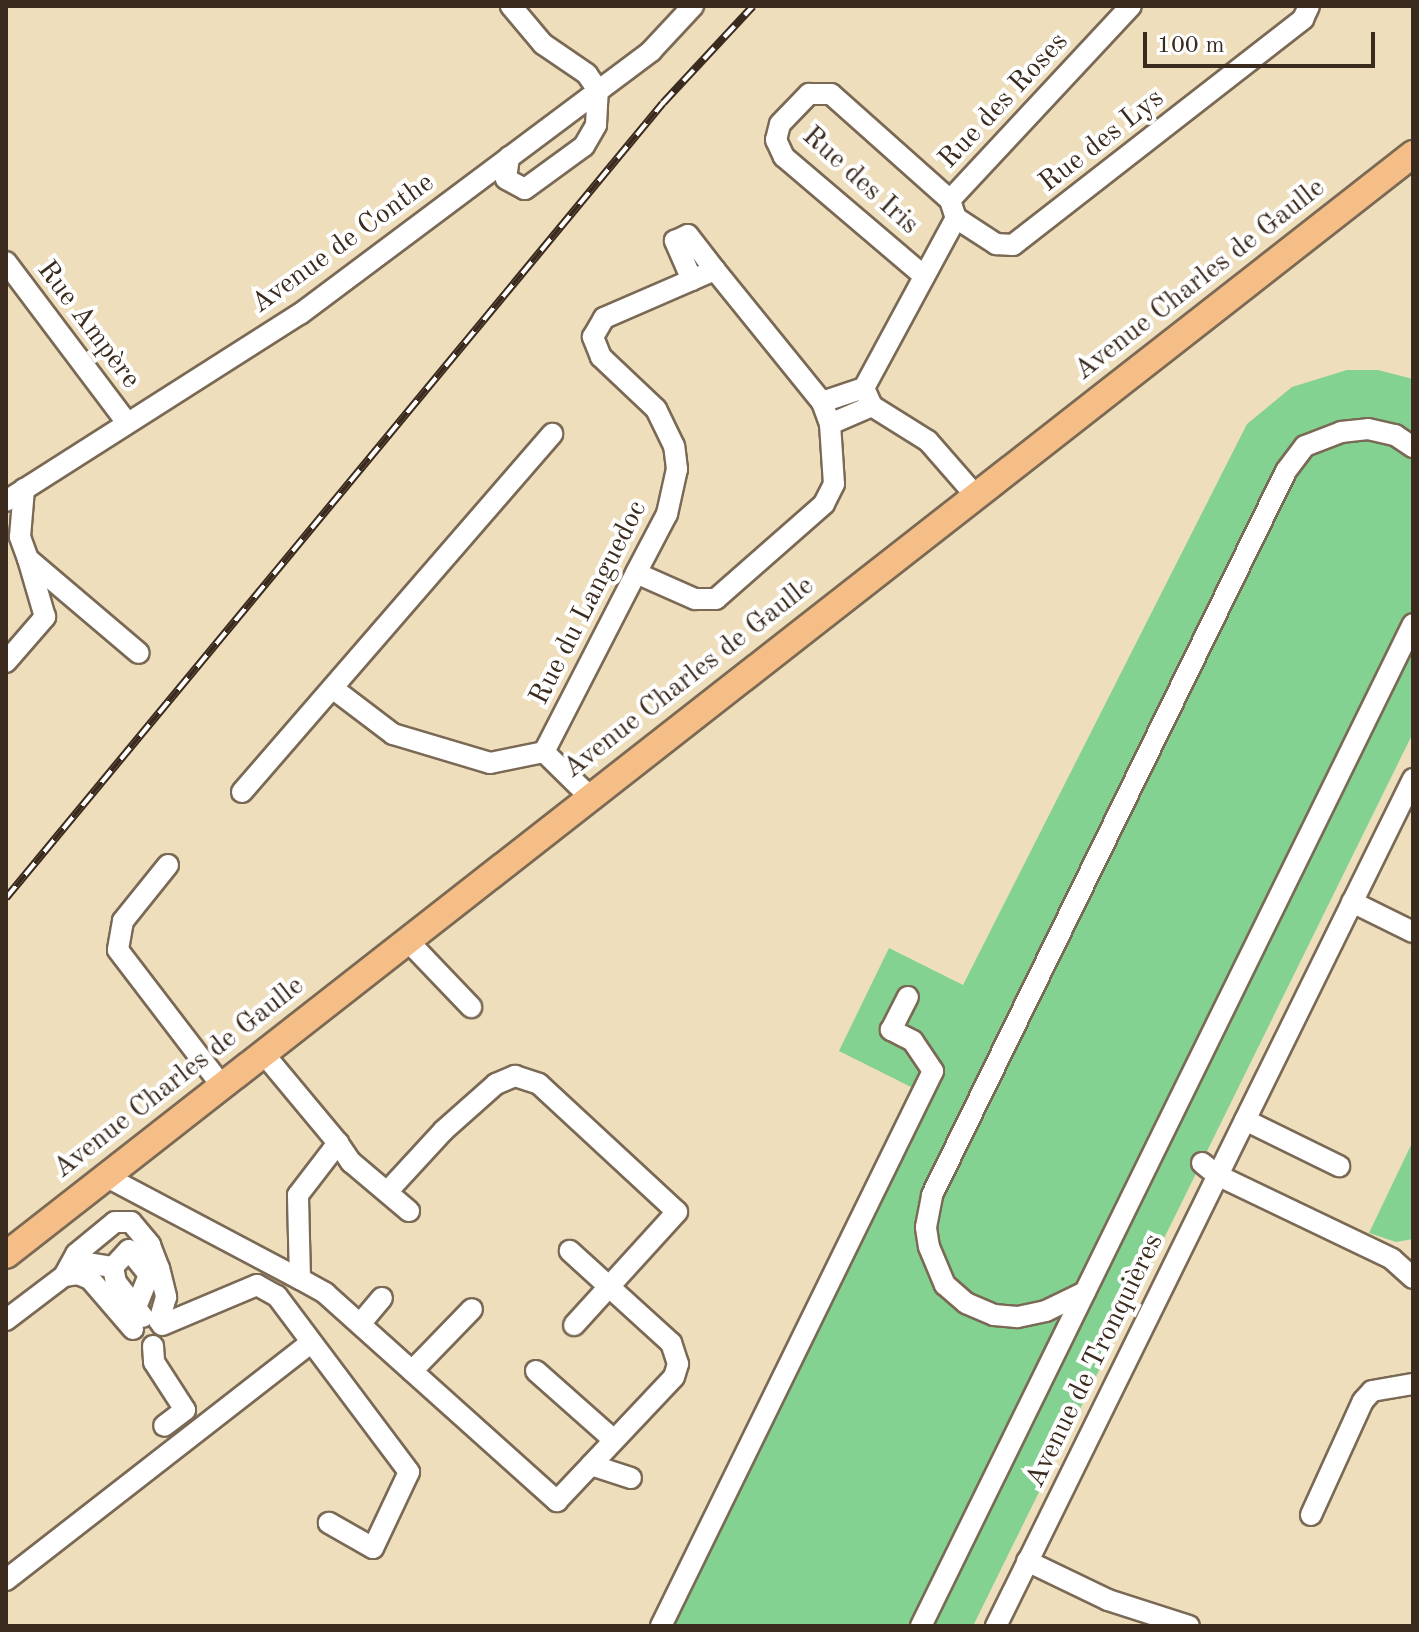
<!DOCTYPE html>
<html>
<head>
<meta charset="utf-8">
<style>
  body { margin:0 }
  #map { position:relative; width:1419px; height:1632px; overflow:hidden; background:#eedebc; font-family:"Old Standard TT",serif }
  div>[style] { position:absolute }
  .green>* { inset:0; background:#83d291 }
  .roads { filter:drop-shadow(2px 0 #7a6955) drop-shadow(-2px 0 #7a6955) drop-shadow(0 2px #7a6955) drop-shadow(0 -2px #7a6955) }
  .minor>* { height:20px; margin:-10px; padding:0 10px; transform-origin:10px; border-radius:10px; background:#fff }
  .major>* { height:26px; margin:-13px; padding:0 13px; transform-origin:13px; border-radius:13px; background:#f6be87 }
  .rail>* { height:8px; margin-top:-4px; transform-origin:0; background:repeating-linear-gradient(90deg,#fff 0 15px,#3b2a1e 0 30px); box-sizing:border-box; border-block:2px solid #3b2a1e }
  span { translate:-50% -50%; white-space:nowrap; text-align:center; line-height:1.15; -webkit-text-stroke:8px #fff; paint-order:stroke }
  .street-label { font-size:28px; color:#3b2a1e }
  .frame { position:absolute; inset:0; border:8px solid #3b2a1e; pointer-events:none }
  .scale { position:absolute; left:1143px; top:32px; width:232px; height:36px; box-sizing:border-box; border:4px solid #3b2a1e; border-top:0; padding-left:10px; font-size:24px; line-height:28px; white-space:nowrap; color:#3b2a1e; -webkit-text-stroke:6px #fff; paint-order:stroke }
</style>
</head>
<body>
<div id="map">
  <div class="green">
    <i style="clip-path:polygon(1347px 370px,1378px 370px,1413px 379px,1413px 733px,973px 1626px,651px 1626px,915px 1089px,839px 1051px,889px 948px,963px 985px,1247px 424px,1292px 387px)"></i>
    <i style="clip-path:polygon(1413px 1141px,1413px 1239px,1396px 1242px,1369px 1233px)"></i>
  </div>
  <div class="roads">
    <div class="minor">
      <i style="left:509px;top:157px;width:22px;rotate:98deg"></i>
      <i style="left:506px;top:179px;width:21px;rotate:28deg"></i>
      <i style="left:525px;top:189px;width:73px;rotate:-36.1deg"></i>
      <i style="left:584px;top:146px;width:24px;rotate:-60deg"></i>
      <i style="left:596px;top:125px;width:35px;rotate:-87deg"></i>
      <i style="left:598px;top:90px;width:19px;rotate:-125deg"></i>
      <i style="left:587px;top:74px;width:53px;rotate:-145.7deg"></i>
      <i style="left:543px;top:44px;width:50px;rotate:-130.1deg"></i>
      <i style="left:950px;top:200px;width:265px;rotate:-47deg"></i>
      <i style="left:956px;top:218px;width:48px;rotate:33deg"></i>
      <i style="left:996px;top:244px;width:17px;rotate:3deg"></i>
      <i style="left:1013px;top:245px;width:368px;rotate:-37.9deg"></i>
      <i style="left:1303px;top:19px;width:14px;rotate:-65deg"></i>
      <i style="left:6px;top:262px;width:199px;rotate:53deg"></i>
      <i style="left:924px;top:276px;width:184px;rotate:-139.6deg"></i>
      <i style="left:784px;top:157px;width:19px;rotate:-115deg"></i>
      <i style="left:776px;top:140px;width:16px;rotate:-76deg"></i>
      <i style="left:780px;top:124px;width:42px;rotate:-46deg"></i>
      <i style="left:809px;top:94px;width:22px"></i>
      <i style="left:831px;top:94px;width:159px;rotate:41.7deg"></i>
      <i style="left:950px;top:200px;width:19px;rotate:72deg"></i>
      <i style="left:692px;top:280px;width:43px;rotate:-113.6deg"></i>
      <i style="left:675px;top:241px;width:14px;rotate:-25deg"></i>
      <i style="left:688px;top:235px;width:44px;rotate:52.4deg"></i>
      <i style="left:864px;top:388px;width:20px;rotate:66deg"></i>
      <i style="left:872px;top:406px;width:66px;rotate:32deg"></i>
      <i style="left:928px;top:441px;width:73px;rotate:48.9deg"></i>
      <i style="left:822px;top:402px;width:44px;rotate:-18.4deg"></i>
      <i style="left:864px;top:388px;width:193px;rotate:-61.6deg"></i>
      <i style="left:830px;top:424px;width:46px;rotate:-23.2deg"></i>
      <i style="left:24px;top:489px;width:48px;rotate:94.8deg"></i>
      <i style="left:20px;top:537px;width:23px;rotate:70deg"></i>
      <i style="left:28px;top:559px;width:145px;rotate:40.3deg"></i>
      <i style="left:6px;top:501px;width:348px;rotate:-32.5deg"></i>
      <i style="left:300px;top:314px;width:439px;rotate:-36.8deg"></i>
      <i style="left:651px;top:51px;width:62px;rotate:-47deg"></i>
      <i style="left:6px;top:662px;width:60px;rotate:-49.1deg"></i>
      <i style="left:45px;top:617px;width:60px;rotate:-106.3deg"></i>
      <i style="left:335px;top:690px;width:73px;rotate:37.2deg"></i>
      <i style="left:393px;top:734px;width:101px;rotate:16.6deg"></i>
      <i style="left:490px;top:763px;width:55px;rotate:-11.5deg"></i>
      <i style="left:242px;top:792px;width:474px;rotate:-49.1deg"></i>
      <i style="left:589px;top:796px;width:63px;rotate:-135.6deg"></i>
      <i style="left:544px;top:752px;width:201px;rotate:-62.8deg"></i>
      <i style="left:636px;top:573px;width:67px;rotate:-62.3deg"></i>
      <i style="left:667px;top:514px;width:46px;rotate:-77.5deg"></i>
      <i style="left:677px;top:469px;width:23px;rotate:-97deg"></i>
      <i style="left:674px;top:446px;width:41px;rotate:-115.9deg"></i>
      <i style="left:656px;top:409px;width:76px;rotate:-136.6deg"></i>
      <i style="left:601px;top:357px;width:22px;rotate:-112deg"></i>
      <i style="left:593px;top:337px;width:22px;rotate:-60deg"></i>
      <i style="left:604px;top:318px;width:121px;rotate:-23.4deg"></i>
      <i style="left:715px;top:270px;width:170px;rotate:51deg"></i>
      <i style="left:822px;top:402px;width:23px;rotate:70deg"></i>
      <i style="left:830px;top:424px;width:60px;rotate:86.2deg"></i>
      <i style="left:834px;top:484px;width:22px;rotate:117deg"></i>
      <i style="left:824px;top:504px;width:144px;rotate:138.7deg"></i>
      <i style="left:716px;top:599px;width:21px;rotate:180deg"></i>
      <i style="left:695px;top:599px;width:64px;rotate:-156.2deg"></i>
      <i style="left:168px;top:865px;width:72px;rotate:128.8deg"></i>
      <i style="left:123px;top:921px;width:29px;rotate:100deg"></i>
      <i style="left:118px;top:950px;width:171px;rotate:52.6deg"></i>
      <i style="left:1352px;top:902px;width:68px;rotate:26.2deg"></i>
      <i style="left:407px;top:940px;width:93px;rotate:46.3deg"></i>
      <i style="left:1245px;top:1120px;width:105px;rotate:26.1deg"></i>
      <i style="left:338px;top:1143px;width:23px;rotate:56deg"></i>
      <i style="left:351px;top:1162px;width:76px;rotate:40.2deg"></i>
      <i style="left:1202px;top:1163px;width:19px;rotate:39deg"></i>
      <i style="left:1217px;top:1175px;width:194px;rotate:25.6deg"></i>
      <i style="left:1392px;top:1259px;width:28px;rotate:42deg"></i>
      <i style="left:107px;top:1177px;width:218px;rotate:27.9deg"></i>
      <i style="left:300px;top:1279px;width:84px;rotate:-91.4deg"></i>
      <i style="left:298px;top:1195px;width:66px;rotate:-52.4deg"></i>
      <i style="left:338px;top:1143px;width:117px;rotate:-129.8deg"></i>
      <i style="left:387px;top:1192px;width:83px;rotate:-47.4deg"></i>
      <i style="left:443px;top:1131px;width:71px;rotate:-41.6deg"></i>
      <i style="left:496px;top:1084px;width:21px;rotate:-23deg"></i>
      <i style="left:515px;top:1076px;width:25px;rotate:18deg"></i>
      <i style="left:539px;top:1084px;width:188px;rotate:42.8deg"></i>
      <i style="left:677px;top:1212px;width:153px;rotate:132.3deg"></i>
      <i style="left:113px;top:1267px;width:23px;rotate:-47deg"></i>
      <i style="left:129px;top:1250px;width:32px;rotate:51deg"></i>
      <i style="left:149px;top:1275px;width:35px;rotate:112deg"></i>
      <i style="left:64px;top:1276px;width:25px;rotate:-61deg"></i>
      <i style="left:76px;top:1254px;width:50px;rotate:-39.4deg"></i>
      <i style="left:115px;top:1222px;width:16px"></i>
      <i style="left:131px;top:1222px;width:30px;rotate:50deg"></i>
      <i style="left:150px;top:1245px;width:25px;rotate:69deg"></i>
      <i style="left:159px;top:1268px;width:30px;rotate:76deg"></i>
      <i style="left:166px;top:1297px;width:25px;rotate:106deg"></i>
      <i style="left:64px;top:1276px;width:26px;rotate:-29deg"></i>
      <i style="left:87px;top:1263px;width:26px;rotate:9deg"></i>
      <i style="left:113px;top:1267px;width:15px;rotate:79deg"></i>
      <i style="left:116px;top:1282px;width:44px;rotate:52.4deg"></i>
      <i style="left:300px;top:1279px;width:29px;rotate:29deg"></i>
      <i style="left:325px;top:1293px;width:312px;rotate:41.9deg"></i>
      <i style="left:557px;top:1501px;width:170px;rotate:-46.7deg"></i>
      <i style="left:674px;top:1377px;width:14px;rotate:-73deg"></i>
      <i style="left:678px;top:1364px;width:22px;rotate:-108deg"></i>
      <i style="left:671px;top:1343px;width:137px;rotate:-137.7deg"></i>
      <i style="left:1085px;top:1292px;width:43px;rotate:154deg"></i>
      <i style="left:1046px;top:1311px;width:30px;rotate:168deg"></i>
      <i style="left:1017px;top:1317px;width:23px;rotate:-175deg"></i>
      <i style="left:994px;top:1315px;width:30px;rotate:-157deg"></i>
      <i style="left:966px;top:1303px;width:28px;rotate:-139deg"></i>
      <i style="left:945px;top:1285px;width:41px;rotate:-112.8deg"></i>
      <i style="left:929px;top:1247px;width:20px;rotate:-99deg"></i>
      <i style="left:926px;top:1227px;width:33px;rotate:-79deg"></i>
      <i style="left:932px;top:1195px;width:806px;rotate:-63.94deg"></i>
      <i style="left:1286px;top:471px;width:31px;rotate:-53deg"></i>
      <i style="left:1305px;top:446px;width:39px;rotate:-21deg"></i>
      <i style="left:1341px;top:432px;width:27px;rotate:-6deg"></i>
      <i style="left:1368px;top:429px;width:28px;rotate:13deg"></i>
      <i style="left:1395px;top:435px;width:22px;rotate:34deg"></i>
      <i style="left:6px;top:1320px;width:73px;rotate:-37.2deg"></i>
      <i style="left:64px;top:1276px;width:14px;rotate:-8deg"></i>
      <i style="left:78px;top:1274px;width:13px;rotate:23deg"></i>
      <i style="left:90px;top:1279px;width:66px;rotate:49.3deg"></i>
      <i style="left:360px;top:1324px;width:34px;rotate:-50deg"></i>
      <i style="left:162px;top:1325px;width:103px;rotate:-22.8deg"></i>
      <i style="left:257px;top:1285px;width:23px;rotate:29deg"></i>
      <i style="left:277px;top:1296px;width:220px;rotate:53.1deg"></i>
      <i style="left:409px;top:1472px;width:84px;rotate:115.3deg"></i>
      <i style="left:373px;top:1548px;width:51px;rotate:-150.4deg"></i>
      <i style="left:153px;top:1346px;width:16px;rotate:86deg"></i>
      <i style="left:154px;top:1362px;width:57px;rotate:57.1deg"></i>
      <i style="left:185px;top:1410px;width:26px;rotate:143deg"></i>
      <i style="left:412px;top:1371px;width:86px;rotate:-45.9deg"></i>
      <i style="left:536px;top:1371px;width:104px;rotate:41.5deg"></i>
      <i style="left:591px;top:1465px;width:42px;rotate:18deg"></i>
      <i style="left:1311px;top:1515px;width:125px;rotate:-65.5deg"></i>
      <i style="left:1363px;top:1401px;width:13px;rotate:-48deg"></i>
      <i style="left:1372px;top:1391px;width:42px;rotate:-9.7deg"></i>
      <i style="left:1027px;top:1561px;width:90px;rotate:25.7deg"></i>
      <i style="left:1108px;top:1600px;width:85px;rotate:17.8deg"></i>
      <i style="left:6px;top:1580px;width:385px;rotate:-37.9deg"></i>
      <i style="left:661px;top:1626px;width:618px;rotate:-63.89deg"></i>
      <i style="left:933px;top:1071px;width:36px;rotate:-124deg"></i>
      <i style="left:913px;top:1041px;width:25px;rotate:-153deg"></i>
      <i style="left:891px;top:1030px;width:37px;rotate:-63deg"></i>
      <i style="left:921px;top:1626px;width:1116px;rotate:-63.85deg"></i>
      <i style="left:996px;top:1626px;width:944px;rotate:-63.79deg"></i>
    </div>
    <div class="major">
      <i style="left:6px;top:1255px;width:1787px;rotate:-38.04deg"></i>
    </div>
  </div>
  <div class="rail">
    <i style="left:6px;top:898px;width:1031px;rotate:-50.43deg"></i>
    <i style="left:663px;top:103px;width:132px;rotate:-47.1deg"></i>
  </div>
  <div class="street-label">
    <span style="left:1004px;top:101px;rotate:-47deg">Rue des Roses</span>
    <span style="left:1102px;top:141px;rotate:-38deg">Rue des Lys</span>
    <span style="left:860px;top:181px;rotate:42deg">Rue des Iris</span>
    <span style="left:343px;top:244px;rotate:-36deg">Avenue de Conthe</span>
    <span style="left:1200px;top:280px;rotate:-38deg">Avenue Charles de Gaulle</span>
    <span style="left:88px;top:325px;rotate:53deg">Rue Ampère</span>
    <span style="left:589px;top:603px;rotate:-63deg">Rue du Languedoc</span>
    <span style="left:689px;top:678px;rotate:-38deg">Avenue Charles de Gaulle</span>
    <span style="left:179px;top:1078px;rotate:-38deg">Avenue Charles de Gaulle</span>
    <span style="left:1095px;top:1361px;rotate:-64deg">Avenue de Tronquières</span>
  </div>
  <div class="frame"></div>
  <div class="scale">100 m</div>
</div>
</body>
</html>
